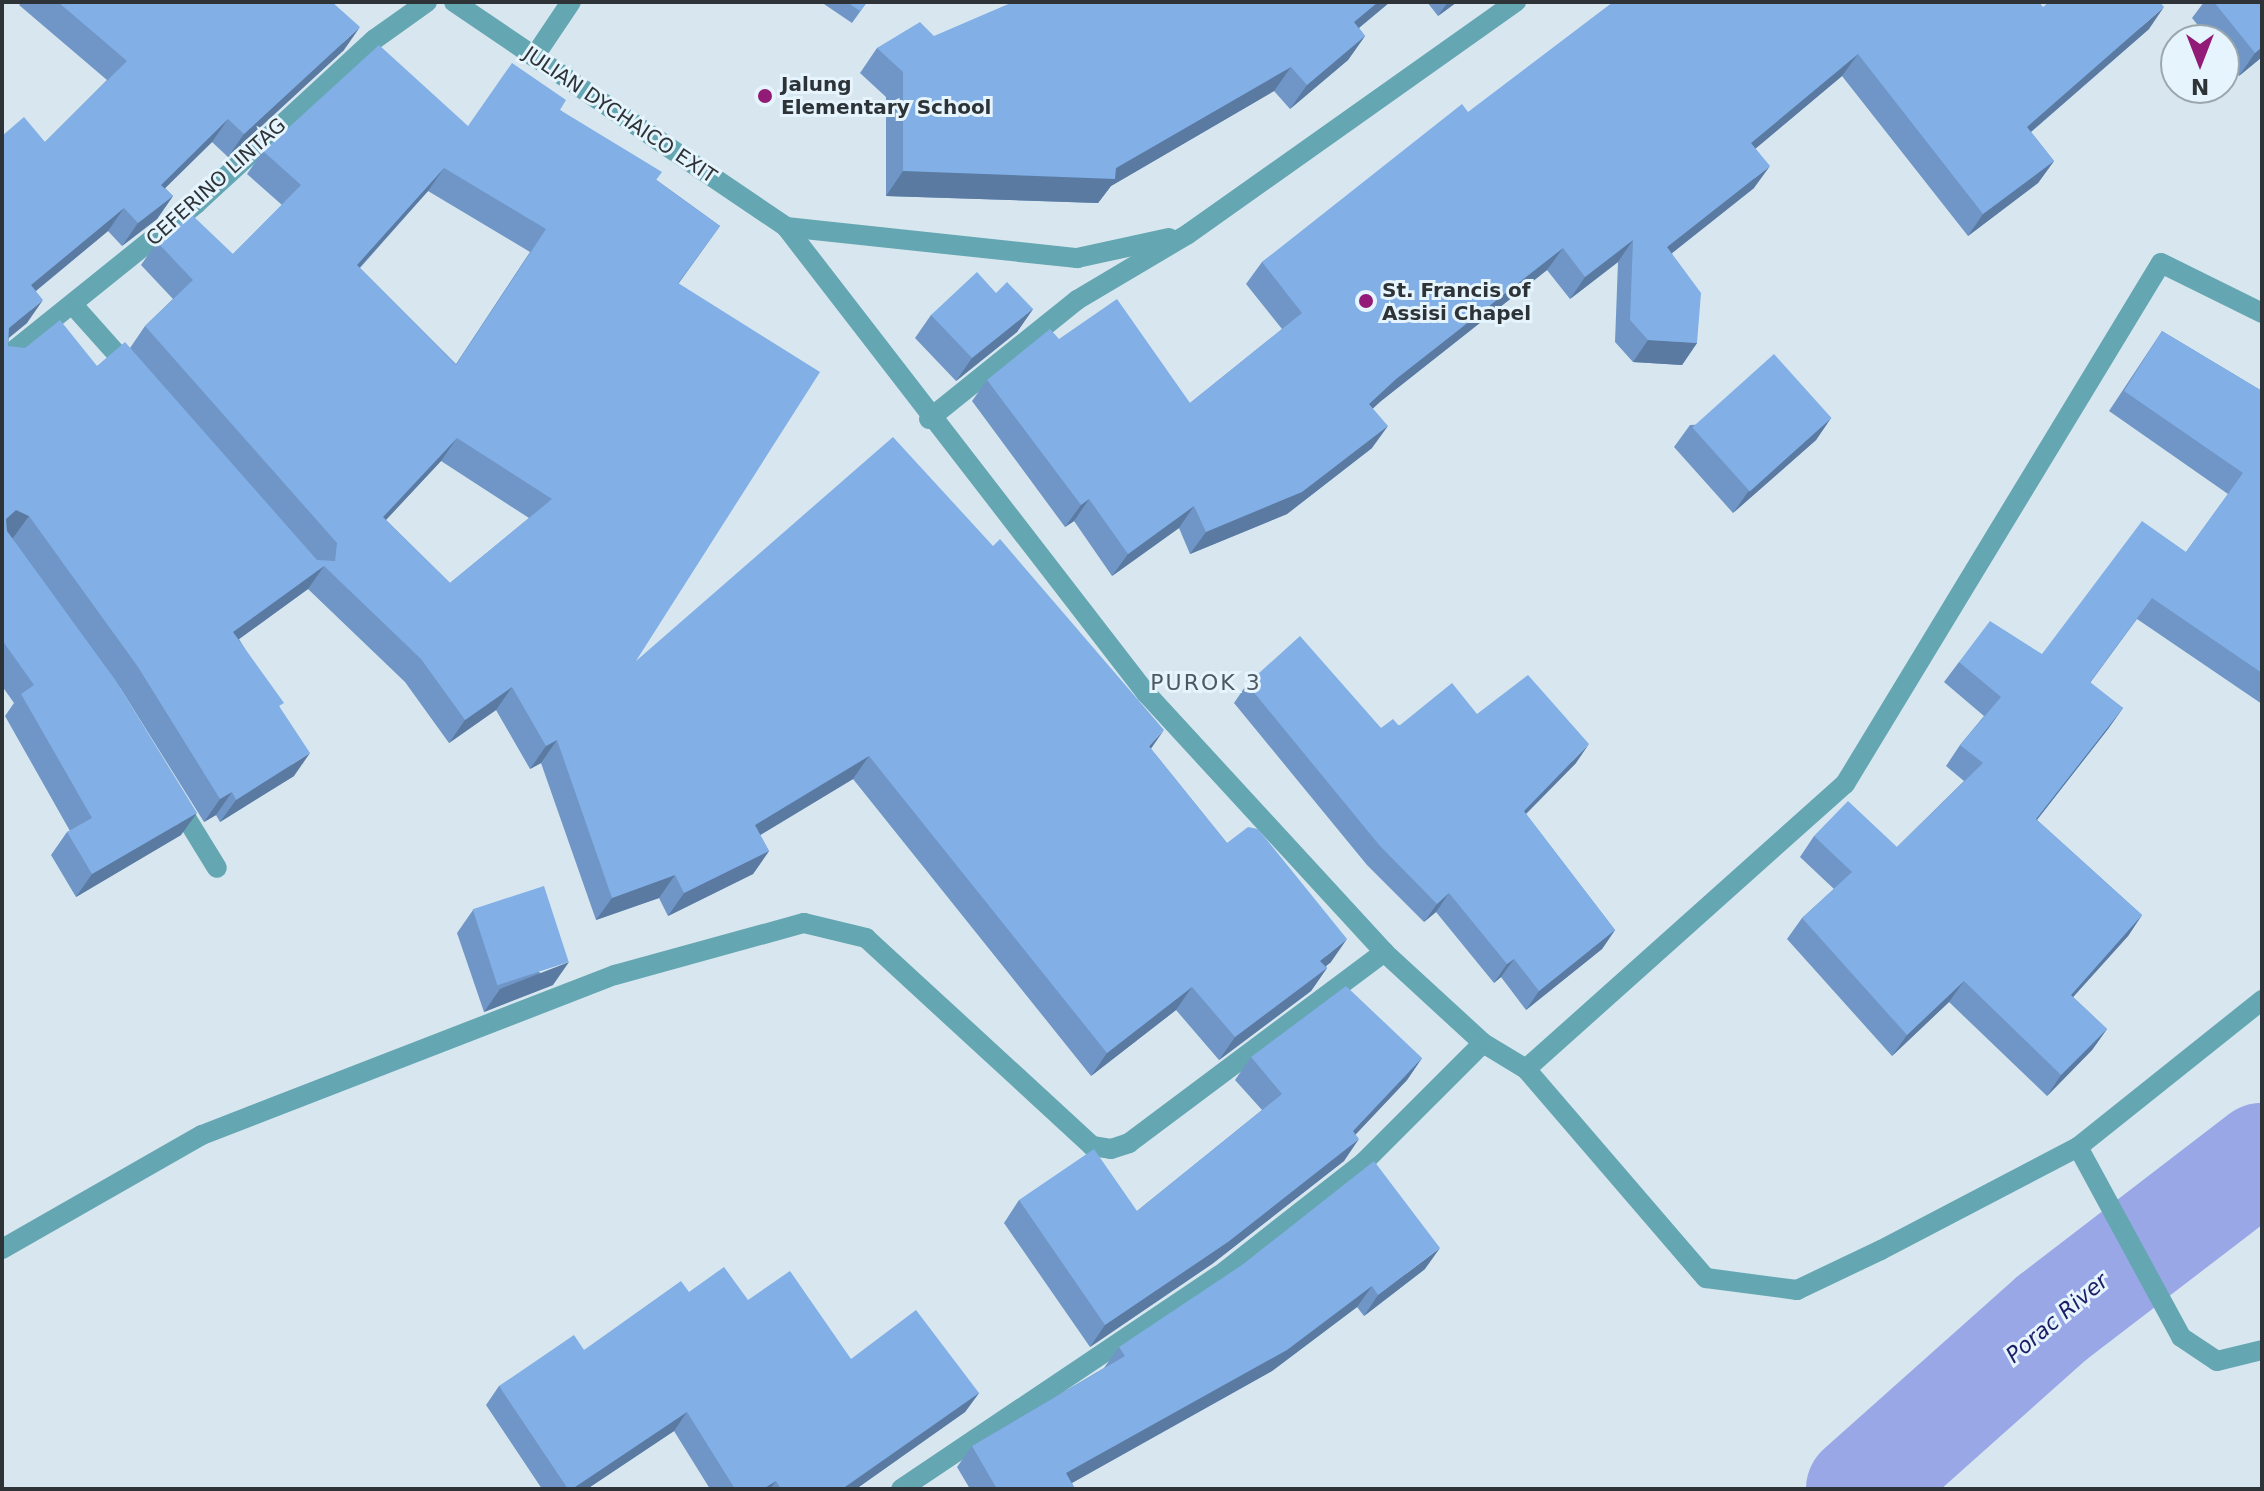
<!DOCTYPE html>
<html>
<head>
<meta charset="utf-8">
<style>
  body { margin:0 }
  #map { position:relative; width:2264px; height:1491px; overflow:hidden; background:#d8e7ef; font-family:"DejaVu Sans",sans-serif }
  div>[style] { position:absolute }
  .river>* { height:108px; margin:-54px; padding:0 54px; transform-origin:54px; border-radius:54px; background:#9aa7e7 }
  .minor>* { height:20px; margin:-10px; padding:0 10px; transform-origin:10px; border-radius:10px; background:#64a6b2 }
  .wall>* { inset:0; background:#6f96c6 }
  .shaded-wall>* { inset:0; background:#5a7aa1 }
  .building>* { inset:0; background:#81afe6; transform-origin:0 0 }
  .dots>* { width:22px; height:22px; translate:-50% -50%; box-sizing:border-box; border:4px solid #e5f4fd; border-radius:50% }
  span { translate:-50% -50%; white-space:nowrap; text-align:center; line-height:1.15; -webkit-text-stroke:6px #e5f4fd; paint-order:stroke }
  .poi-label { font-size:20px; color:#2d3336; font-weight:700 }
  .left { translate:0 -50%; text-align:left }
  .street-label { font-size:20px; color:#2d3336 }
  .neighbourhood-label { font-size:22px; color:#4c5961; letter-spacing:2px }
  .water-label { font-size:22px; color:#1d1d66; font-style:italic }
  .frame { position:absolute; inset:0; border:4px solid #2d3336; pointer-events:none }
  .north { position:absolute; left:2160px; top:24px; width:80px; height:80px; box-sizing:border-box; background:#e5f4fd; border:2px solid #9ba7ad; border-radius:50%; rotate:180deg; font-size:22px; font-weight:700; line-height:32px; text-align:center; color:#2d3336 }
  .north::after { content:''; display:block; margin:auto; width:28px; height:36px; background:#931b78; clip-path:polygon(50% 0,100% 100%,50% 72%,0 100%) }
</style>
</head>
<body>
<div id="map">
  <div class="river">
    <i style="left:1860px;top:1489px;width:257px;rotate:-41.7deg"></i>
    <i style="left:2052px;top:1318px;width:265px;rotate:-37.5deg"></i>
  </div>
  <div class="minor">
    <i style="left:454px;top:2px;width:401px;rotate:34.1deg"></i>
    <i style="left:786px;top:227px;width:589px;rotate:52.31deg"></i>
    <i style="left:1146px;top:693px;width:352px;rotate:47.4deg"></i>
    <i style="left:1384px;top:952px;width:134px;rotate:42.6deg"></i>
    <i style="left:1483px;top:1043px;width:50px;rotate:31.2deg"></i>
    <i style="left:1526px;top:1069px;width:276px;rotate:49.3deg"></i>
    <i style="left:1706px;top:1278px;width:92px;rotate:7.5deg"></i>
    <i style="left:1797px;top:1290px;width:93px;rotate:-25.5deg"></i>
    <i style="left:1881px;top:1250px;width:222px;rotate:-27.6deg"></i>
    <i style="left:2078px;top:1147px;width:236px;rotate:-38.6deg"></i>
    <i style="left:534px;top:57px;width:66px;rotate:-56.1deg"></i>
    <i style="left:786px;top:227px;width:293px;rotate:6.1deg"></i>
    <i style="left:1077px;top:258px;width:94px;rotate:-12.3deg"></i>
    <i style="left:73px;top:305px;width:89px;rotate:48.2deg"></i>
    <i style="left:2px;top:360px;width:250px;rotate:-38.8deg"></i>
    <i style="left:197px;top:203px;width:242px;rotate:-42.7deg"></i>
    <i style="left:375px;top:39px;width:64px;rotate:-35.4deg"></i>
    <i style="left:929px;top:419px;width:190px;rotate:-38.8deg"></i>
    <i style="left:1077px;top:300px;width:129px;rotate:-30.7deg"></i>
    <i style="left:1188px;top:234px;width:402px;rotate:-35.3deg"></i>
    <i style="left:177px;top:803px;width:76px;rotate:58.4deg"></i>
    <i style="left:1526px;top:1069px;width:428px;rotate:-41.8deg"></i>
    <i style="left:1845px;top:784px;width:609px;rotate:-58.76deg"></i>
    <i style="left:2161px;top:263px;width:113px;rotate:26.3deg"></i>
    <i style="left:2078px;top:1147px;width:216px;rotate:61.5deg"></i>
    <i style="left:2181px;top:1337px;width:43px;rotate:33.7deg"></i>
    <i style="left:2217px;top:1361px;width:46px;rotate:-13.7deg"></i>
    <i style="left:2px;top:1249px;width:230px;rotate:-29.7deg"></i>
    <i style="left:202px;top:1135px;width:443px;rotate:-21.2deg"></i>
    <i style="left:615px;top:975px;width:196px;rotate:-15.4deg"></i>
    <i style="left:804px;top:923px;width:64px;rotate:13.6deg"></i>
    <i style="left:866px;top:938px;width:307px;rotate:42.6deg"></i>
    <i style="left:1092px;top:1146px;width:19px;rotate:9deg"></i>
    <i style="left:1111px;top:1149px;width:19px;rotate:-18deg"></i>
    <i style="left:1129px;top:1143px;width:319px;rotate:-36.8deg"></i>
    <i style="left:901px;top:1489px;width:384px;rotate:-33.9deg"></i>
    <i style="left:1220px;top:1275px;width:183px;rotate:-38.1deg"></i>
    <i style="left:1364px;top:1162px;width:168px;rotate:-45deg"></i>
  </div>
  <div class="wall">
    <i style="clip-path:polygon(evenodd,22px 2px,334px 2px,333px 3px,344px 50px,228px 157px,212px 142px,165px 188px,173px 196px,157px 219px,122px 246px,108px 231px,36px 291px,27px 323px,9px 338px,8px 346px,97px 366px,130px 348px,145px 326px,173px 299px,141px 265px,157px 242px,233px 254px,282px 205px,247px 174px,263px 151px,468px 126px,560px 110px,720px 226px,679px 283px,636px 661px,1151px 749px,1227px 843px,1331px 962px,1326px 966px,1327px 968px,1311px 991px,1219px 1060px,1176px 1010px,1091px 1076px,853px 779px,760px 835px,769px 851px,753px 874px,668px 916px,659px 898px,596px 920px,541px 763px,530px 769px,496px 710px,449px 743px,405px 682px,308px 589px,239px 639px,280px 708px,294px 776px,220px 822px,216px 815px,204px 822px,119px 686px,181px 835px,76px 897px,51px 855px,67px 832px,70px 831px,5px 716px,14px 703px,2px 686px,2px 136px,45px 142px,107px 80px,19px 5px,22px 2px,428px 191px,530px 252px,456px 364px,360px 268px,428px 191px,22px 2px,441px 461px,529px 518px,450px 583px,386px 520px,441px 461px)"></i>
    <i style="clip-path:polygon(821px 2px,867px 2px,852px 23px)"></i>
    <i style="clip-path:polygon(1390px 2px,1359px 28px,1365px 36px,1348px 60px,1290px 109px,1274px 91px,1111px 186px,1098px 203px,886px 196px,886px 97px,860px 73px,877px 48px,934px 36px)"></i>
    <i style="clip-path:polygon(1427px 2px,1457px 2px,1438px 16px)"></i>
    <i style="clip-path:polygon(2204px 2px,2262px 2px,2262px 57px,2239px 76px,2224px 57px,2224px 40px,2210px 40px,2192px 18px)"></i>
    <i style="clip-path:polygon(2043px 7px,2149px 29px,2031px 132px,2054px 161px,2038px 183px,1968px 236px,1842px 76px,1756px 148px,1754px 188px,1672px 253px,1697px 343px,1682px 365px,1633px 362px,1615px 342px,1618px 262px,1570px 299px,1547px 270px,1381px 401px,1373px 408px,1372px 448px,1287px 514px,1190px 554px,1179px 528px,1112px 576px,1074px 521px,1065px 527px,972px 401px,987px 380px,1059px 339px,1190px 403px,1282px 329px,1246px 284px,1262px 262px,1468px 112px)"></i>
    <i style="clip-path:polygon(996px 293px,1033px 309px,1017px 332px,956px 381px,915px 338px,931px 315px)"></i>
    <i style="clip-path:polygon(2162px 331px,2262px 391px,2262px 704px,2137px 619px,2090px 683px,2123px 708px,2108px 729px,2037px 820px,2142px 915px,2128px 936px,2073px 997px,2107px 1029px,2092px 1050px,2047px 1096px,1949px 1002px,1892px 1056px,1787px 939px,1802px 918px,1834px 889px,1800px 857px,1814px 836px,1897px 847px,1964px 781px,1946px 766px,1960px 745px,1984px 716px,1944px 682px,1959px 662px,2042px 654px,2186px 552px,2228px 494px,2109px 411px)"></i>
    <i style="clip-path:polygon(1831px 418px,1816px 440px,1733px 513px,1674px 447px,1690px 425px)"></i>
    <i style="clip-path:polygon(1247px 684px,1381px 728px,1477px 714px,1576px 763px,1526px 814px,1615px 930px,1602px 949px,1526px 1010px,1501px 977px,1494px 983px,1436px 912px,1424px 922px,1367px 865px,1234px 703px)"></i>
    <i style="clip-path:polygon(473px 910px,553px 985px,484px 1012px,457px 933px)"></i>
    <i style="clip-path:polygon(1251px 1057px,1422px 1058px,1407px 1080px,1356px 1134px,1344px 1161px,1212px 1264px,1090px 1347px,1004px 1223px,1019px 1200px,1137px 1211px,1262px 1110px,1235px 1080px)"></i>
    <i style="clip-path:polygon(1425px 1269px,1364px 1316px,1357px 1307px,1272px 1371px,1072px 1483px,1075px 1489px,970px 1489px,957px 1467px,972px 1446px,1104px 1368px,1119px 1347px)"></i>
    <i style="clip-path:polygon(748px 1300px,851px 1359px,979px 1393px,965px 1412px,856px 1489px,710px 1489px,674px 1431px,587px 1489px,542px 1489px,486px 1405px,499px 1386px,584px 1350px)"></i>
  </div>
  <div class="shaded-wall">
    <i style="clip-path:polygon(1378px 2px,1390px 2px,1337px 46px,1354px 22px)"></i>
    <i style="clip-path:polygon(1448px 2px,1457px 2px,1438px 16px)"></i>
    <i style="clip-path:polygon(2164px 7px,2149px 29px,2011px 149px,2027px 127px)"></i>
    <i style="clip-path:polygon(360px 27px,344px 50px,228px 157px,244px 134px)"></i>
    <i style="clip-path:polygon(1365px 36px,1348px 60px,1290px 109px,1307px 85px)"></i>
    <i style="clip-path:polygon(2262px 47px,2262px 57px,2239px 76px,2255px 53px)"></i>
    <i style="clip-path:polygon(1858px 54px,1842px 76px,1736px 165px,1751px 143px)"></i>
    <i style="clip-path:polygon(1291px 67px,1274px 91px,1111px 186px,1098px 203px,886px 196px,903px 171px,1116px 168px)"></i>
    <i style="clip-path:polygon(228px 119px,212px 142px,145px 208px,161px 185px)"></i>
    <i style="clip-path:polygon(2054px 161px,2038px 183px,1968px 236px,1983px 214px)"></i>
    <i style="clip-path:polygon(1770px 166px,1754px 188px,1652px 269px,1667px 247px)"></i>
    <i style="clip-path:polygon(444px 168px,428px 191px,341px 288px,357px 265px)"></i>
    <i style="clip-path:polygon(173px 196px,157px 219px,122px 246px,138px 223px)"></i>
    <i style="clip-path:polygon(124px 208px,108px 231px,15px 308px,31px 285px)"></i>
    <i style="clip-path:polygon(1633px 240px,1618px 262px,1570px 299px,1585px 277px)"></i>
    <i style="clip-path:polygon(1563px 248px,1547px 270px,1381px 401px,1354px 426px,1369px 404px,1396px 379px)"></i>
    <i style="clip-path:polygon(43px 300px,27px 323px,2px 343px,9px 328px)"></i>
    <i style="clip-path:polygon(1033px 309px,1017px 332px,956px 381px,972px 358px)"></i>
    <i style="clip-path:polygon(1648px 340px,1697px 343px,1682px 365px,1633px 362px)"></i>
    <i style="clip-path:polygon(1831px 418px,1816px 440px,1733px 513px,1748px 492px)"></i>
    <i style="clip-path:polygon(1388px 426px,1372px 448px,1287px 514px,1190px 554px,1206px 532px)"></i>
    <i style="clip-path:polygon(457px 438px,441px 461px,367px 540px,383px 517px)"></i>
    <i style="clip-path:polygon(1089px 499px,1074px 521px,1065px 527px,1081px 505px)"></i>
    <i style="clip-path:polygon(1194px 506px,1179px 528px,1112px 576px,1128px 554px)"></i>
    <i style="clip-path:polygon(16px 510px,29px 516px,13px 538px,2px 534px,6px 519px)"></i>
    <i style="clip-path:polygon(324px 566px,308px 589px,217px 655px,233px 632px)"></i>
    <i style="clip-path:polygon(512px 687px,496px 710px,449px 743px,465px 720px)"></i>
    <i style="clip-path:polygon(2123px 708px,2108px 729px,2021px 840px,2036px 819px)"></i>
    <i style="clip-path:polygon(1164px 730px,1148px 753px,1149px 746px)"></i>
    <i style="clip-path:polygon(557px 740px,541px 763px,530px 769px,546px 746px)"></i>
    <i style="clip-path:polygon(1589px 744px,1576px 763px,1511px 829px,1524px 811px)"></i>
    <i style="clip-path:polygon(310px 753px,294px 776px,220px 822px,236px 800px)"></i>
    <i style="clip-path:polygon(869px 756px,853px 779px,739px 848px,755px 825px)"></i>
    <i style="clip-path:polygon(232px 792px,216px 815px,204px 822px,220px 799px)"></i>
    <i style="clip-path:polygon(197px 813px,181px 835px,76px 897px,92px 874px)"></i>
    <i style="clip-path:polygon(769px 851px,753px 874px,668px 916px,684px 893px)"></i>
    <i style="clip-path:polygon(675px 875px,659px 898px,596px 920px,612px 898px)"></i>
    <i style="clip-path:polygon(1449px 893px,1436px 912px,1424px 922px,1437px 904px)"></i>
    <i style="clip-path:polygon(2142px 915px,2128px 936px,2056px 1016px,2071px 995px)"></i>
    <i style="clip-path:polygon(1615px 930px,1602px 949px,1526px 1010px,1539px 991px)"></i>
    <i style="clip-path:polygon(1347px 939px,1331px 962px,1304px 984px,1320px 961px)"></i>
    <i style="clip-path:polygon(1514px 959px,1501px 977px,1494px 983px,1507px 964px)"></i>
    <i style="clip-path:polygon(569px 962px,553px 985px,484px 1012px,500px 989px)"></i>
    <i style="clip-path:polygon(1327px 968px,1311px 991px,1219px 1060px,1235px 1037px)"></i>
    <i style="clip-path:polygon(1964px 981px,1949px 1002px,1892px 1056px,1907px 1035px)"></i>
    <i style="clip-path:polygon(1192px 987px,1176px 1010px,1091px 1076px,1107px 1053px)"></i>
    <i style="clip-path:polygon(2107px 1029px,2092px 1050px,2047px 1096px,2061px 1075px)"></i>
    <i style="clip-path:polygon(1422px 1058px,1407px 1080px,1338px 1153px,1353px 1131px)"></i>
    <i style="clip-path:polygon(1359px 1139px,1344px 1161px,1212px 1264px,1090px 1347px,1105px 1325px)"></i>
    <i style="clip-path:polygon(1440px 1248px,1425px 1269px,1364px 1316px,1378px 1295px)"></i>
    <i style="clip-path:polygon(1372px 1286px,1357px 1307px,1272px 1371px,1061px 1489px,1066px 1473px)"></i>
    <i style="clip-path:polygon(979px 1393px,965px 1412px,856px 1489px,842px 1489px)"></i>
    <i style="clip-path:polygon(687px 1412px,674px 1431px,587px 1489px,572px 1489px)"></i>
    <i style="clip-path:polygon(776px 1481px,770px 1489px,763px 1489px)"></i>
  </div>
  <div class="building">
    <i style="clip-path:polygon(evenodd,58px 2px,332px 2px,360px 27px,244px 134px,228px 119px,161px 185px,173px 196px,138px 223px,124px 208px,31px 285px,43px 300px,9px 328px,8px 346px,25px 348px,60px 320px,97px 366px,125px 342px,317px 560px,335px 561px,337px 543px,145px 326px,193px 280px,157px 242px,191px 214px,233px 254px,301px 185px,263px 151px,379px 45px,468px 126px,512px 63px,566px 100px,560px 110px,662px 172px,656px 180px,720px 226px,678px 283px,820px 372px,636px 661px,893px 437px,993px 546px,1000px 539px,1164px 730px,1149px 746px,1227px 843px,1248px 827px,1258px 829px,1347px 939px,1320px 961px,1327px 968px,1235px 1037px,1192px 987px,1107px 1053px,869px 756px,755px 825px,769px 851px,684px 893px,675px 875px,612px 898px,557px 740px,546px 746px,512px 687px,465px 720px,421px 659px,324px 566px,233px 632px,284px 703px,279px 706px,310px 753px,236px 800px,232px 792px,220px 799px,138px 667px,29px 516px,16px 510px,6px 519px,7px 531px,116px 681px,197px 813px,92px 874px,67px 832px,92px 818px,21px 694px,34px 685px,2px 640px,2px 136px,24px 117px,45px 142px,127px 61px,58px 2px,444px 168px,546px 229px,456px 365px,357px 265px,444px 168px,58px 2px,457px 438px,552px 499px,450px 583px,383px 517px,457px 438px)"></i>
    <i style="clip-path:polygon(847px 2px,867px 2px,860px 11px)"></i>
    <i style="clip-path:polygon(1013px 2px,1378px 2px,1354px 22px,1365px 36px,1307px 85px,1291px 67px,1116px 168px,1115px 179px,903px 171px,903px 72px,877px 48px,920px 22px,934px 36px)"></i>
    <i style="clip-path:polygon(1613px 2px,2039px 2px,2043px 7px,2049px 2px,2160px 2px,2164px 7px,2027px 127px,2054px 161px,1983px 214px,1858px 54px,1751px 143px,1770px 166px,1667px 247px,1701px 293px,1697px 343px,1648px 340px,1630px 320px,1633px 240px,1585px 277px,1563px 248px,1396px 379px,1369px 404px,1388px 426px,1302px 492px,1206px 532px,1194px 506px,1128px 554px,1089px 499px,1081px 505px,987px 380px,1050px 329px,1059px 339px,1117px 299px,1190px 403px,1302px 313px,1262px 262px,1462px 104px,1468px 112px)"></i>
    <i style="clip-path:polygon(2214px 2px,2262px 2px,2262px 47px,2255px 53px)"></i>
    <i style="clip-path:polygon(977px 272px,996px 293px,1007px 282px,1033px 309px,972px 358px,931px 315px)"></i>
    <i style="clip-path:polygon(2162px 331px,2262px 391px,2262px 673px,2152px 598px,2090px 682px,2123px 708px,2036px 819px,2142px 915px,2071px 995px,2107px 1029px,2061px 1075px,1964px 981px,1907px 1035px,1802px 918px,1852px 872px,1814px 836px,1848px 801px,1897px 847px,1983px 763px,1960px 745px,2001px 697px,1959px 662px,1990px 621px,2042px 654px,2142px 521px,2186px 552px,2243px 473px,2124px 391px)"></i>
    <i style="left:1774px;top:354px;width:86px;height:110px;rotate:48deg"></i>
    <i style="clip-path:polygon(1300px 636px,1381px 728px,1393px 719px,1399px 726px,1452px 683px,1477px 714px,1528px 675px,1589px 744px,1524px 811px,1615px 930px,1539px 991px,1514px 959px,1507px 964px,1449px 893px,1437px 904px,1380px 846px,1247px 684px)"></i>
    <i style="left:544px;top:886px;width:80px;height:75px;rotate:72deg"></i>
    <i style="clip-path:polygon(1346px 986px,1422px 1058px,1353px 1131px,1359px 1139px,1228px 1242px,1105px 1325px,1019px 1200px,1094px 1149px,1137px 1211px,1282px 1094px,1251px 1057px)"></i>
    <i style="clip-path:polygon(1374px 1161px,1440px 1248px,1378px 1295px,1372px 1286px,1287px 1350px,1066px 1473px,1075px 1489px,997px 1489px,972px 1446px,1125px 1356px,1119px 1347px,1242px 1265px)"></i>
    <i style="clip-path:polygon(724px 1267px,748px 1300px,790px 1271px,851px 1359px,916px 1310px,979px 1393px,842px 1489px,781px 1489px,776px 1481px,763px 1489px,735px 1489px,687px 1412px,572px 1489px,568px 1489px,499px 1386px,574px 1335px,584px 1350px,681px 1281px,689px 1292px)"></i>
  </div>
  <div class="dots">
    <i style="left:765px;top:96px;background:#931b78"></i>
    <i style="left:1366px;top:301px;background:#931b78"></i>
  </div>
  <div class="poi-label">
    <span class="left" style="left:781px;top:96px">Jalung<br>Elementary School</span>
    <span class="left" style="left:1382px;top:302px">St. Francis of<br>Assisi Chapel</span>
  </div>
  <div class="street-label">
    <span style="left:620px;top:115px;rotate:34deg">JULIAN DYCHAICO EXIT</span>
    <span style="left:216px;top:182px;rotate:-42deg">CEFERINO LINTAG</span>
  </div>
  <div class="neighbourhood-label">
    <span style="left:1206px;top:683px">PUROK 3</span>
  </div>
  <div class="water-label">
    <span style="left:2057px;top:1318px;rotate:-40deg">Porac River</span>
  </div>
  <div class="frame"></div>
  <div class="north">N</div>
</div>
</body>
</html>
